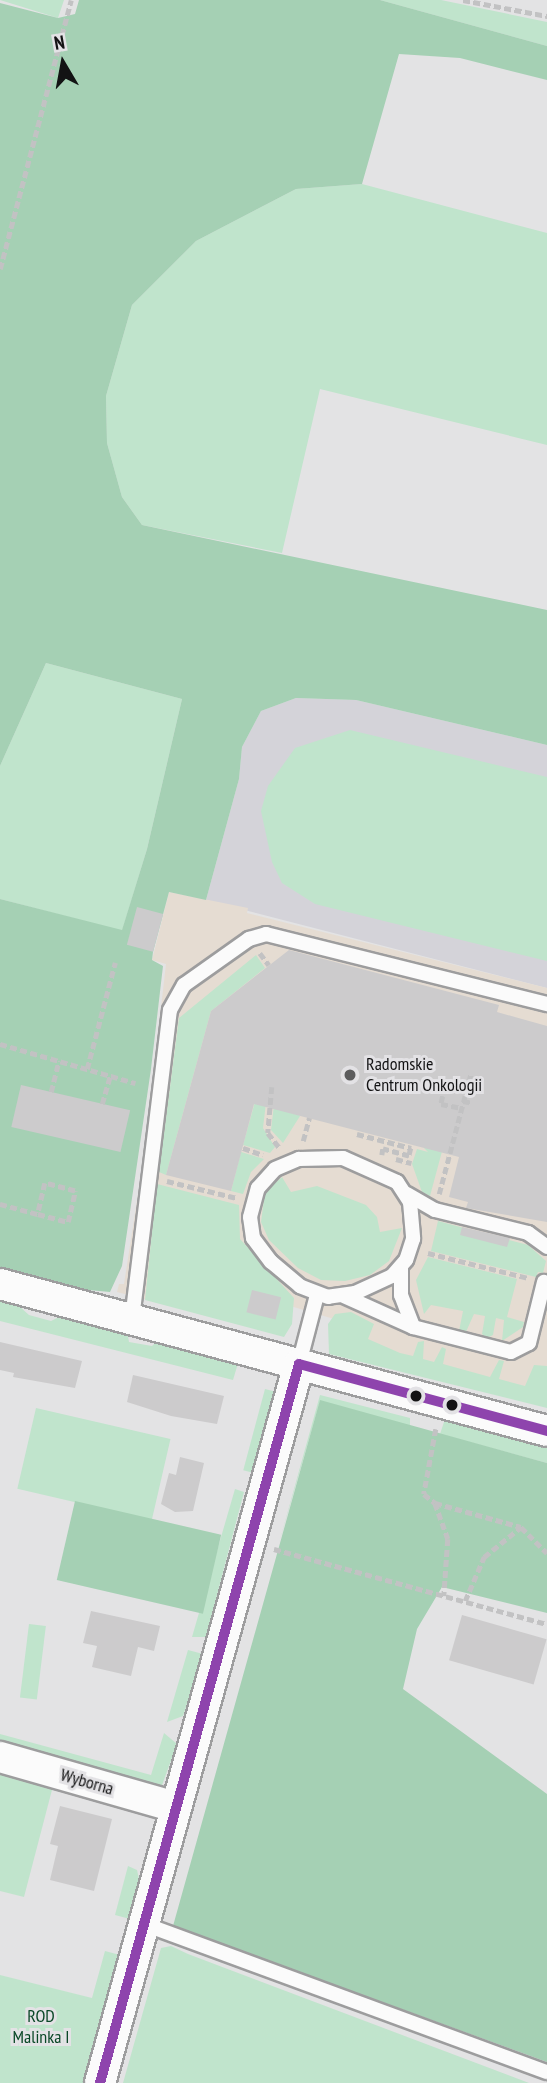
<!DOCTYPE html>
<html>
<head>
<meta charset="utf-8">
<style>
  body { margin:0 }
  #map { position:relative; width:547px; height:2083px; overflow:hidden; background:#e3e3e4; font-family:"PT Sans Narrow",sans-serif }
  div>[style] { position:absolute }
  .built>* { inset:0; background:#d4d3d9 }
  .industrial>* { inset:0; background:#e5dcd2 }
  .green>* { inset:0; background:#c0e4cc; transform-origin:0 0 }
  .forest>* { inset:0; background:#a5d0b4; transform-origin:0 0 }
  .building>* { inset:0; background:#cccbcc; transform-origin:0 0 }
  .path>* { height:4.5px; margin-top:-2.25px; transform-origin:0; background:repeating-linear-gradient(90deg,#c2c2c3 0 7px,transparent 0 10.5px) }
  .roads { filter:drop-shadow(2px 0 #9d9d9e) drop-shadow(-2px 0 #9d9d9e) drop-shadow(0 2px #9d9d9e) drop-shadow(0 -2px #9d9d9e) }
  .service>* { height:14px; margin:-7px; padding:0 7px; transform-origin:7px; border-radius:7px; background:#fbfbfb }
  .minor>* { height:30px; margin:-15px; padding:0 15px; transform-origin:15px; border-radius:15px; background:#fbfbfb }
  .bus-1>* { height:10px; margin:-5px; padding:0 5px; transform-origin:5px; border-radius:5px; background:#8e44ad }
  .dots>* { width:19px; height:19px; translate:-50% -50%; box-sizing:border-box; border:4px solid #e3e2e5; border-radius:50% }
  span { translate:-50% -50%; white-space:nowrap; text-align:center; line-height:1.15; -webkit-text-stroke:6px #e3e2e5; paint-order:stroke }
  .poi-label { font-size:18px; color:#131314 }
  .left { translate:0 -50%; text-align:left }
  .street-label { font-size:18px; color:#131314 }
  .park-label { font-size:18px; color:#0a4827 }
  .north { position:absolute; left:28px; top:28px; width:70px; height:70px; -webkit-text-stroke:5px #e3e2e5; paint-order:stroke; rotate:350deg; font-size:19px; font-weight:700; line-height:28px; text-align:center; color:#131314 }
  .north::after { content:''; display:block; margin:auto; width:24px; height:32px; background:#131314; clip-path:polygon(50% 0,100% 100%,50% 72%,0 100%) }
</style>
</head>
<body>
<div id="map">
  <div class="built">
    <i style="clip-path:polygon(296px 698px,356px 700px,547px 745px,547px 988px,206px 900px,239px 779px,242px 747px,261px 711px)"></i>
  </div>
  <div class="industrial">
    <i style="clip-path:polygon(169px 892px,248px 908px,247px 913px,547px 988px,547px 1381px,525px 1395px,329px 1344px,334px 1319px,287px 1305px,280px 1334px,117px 1292px,119px 1284px,124px 1284px,144px 1156px,166px 964px,152px 960px)"></i>
  </div>
  <div class="green">
    <i style="clip-path:polygon(0 0,64px 0,58px 18px)"></i>
    <i style="clip-path:polygon(380px 0,441px 0,547px 22px,547px 46px)"></i>
    <i style="clip-path:polygon(362px 184px,547px 233px,547px 445px,320px 389px,282px 553px,142px 525px,122px 497px,107px 443px,106px 396px,132px 305px,196px 241px,296px 189px)"></i>
    <i style="clip-path:polygon(46px 663px,182px 699px,147px 849px,122px 931px,0 899px,0 766px)"></i>
    <i style="clip-path:polygon(350px 730px,547px 777px,547px 961px,315px 904px,282px 883px,272px 862px,261px 811px,268px 786px,295px 748px)"></i>
    <i style="clip-path:polygon(256px 955px,265px 968px,211px 1011px,166px 1175px,159px 1172px,179px 1018px)"></i>
    <i style="clip-path:polygon(260px 1084px,268px 1086px,263px 1128px,275px 1147px,270px 1153px,243px 1145px)"></i>
    <i style="clip-path:polygon(276px 1088px,300px 1116px,283px 1143px,271px 1130px)"></i>
    <i style="clip-path:polygon(434px 1108px,451px 1118px,430px 1196px,422px 1192px,412px 1164px,417px 1149px,428px 1152px,424px 1148px)"></i>
    <i style="clip-path:polygon(241px 1152px,264px 1159px,251px 1172px,243px 1194px,231px 1191px)"></i>
    <i style="clip-path:polygon(282px 1177px,291px 1192px,317px 1186px,366px 1205px,377px 1217px,380px 1232px,402px 1228px,389px 1261px,370px 1275px,345px 1281px,321px 1280px,298px 1268px,269px 1240px,261px 1222px,265px 1192px)"></i>
    <i style="clip-path:polygon(157px 1184px,239px 1205px,240px 1239px,294px 1298px,292px 1324px,284px 1337px,145px 1300px)"></i>
    <i style="clip-path:polygon(438px 1221px,528px 1245px,546px 1261px,543px 1273px,538px 1272px,536px 1277px,431px 1251px)"></i>
    <i style="clip-path:polygon(428px 1257px,517px 1279px,507px 1317px,524px 1322px,523px 1327px,502px 1341px,504px 1320px,496px 1318px,493px 1335px,487px 1338px,482px 1334px,485px 1316px,474px 1314px,465px 1334px,459px 1331px,463px 1311px,431px 1305px,424px 1314px,416px 1280px)"></i>
    <i style="clip-path:polygon(0 1300px,19px 1306px,29px 1315px,51px 1321px,61px 1316px,127px 1331px,129px 1342px,152px 1346px,158px 1340px,239px 1360px,233px 1380px,0 1321px)"></i>
    <i style="clip-path:polygon(351px 1312px,374px 1324px,368px 1339px,400px 1353px,413px 1356px,418px 1342px,424px 1341px,423px 1359px,434px 1362px,442px 1347px,446px 1349px,443px 1364px,490px 1377px,499px 1360px,504px 1361px,499px 1379px,525px 1386px,534px 1365px,547px 1366px,547px 1408px,329px 1354px,328px 1324px,335px 1314px)"></i>
    <i style="left:265px;top:1389px;width:11px;height:84px;rotate:15deg"></i>
    <i style="clip-path:polygon(320px 1395px,410px 1418px,410px 1426px,320px 1401px,278px 1547px)"></i>
    <i style="left:36px;top:1408px;width:138px;height:83px;rotate:13deg"></i>
    <i style="clip-path:polygon(437px 1416px,547px 1443px,547px 1463px,440px 1434px,445px 1419px)"></i>
    <i style="clip-path:polygon(235px 1489px,244px 1492px,206px 1637px,192px 1637px)"></i>
    <i style="left:29px;top:1624px;width:17px;height:74px;rotate:7deg"></i>
    <i style="clip-path:polygon(188px 1650px,203px 1654px,183px 1716px,167px 1722px)"></i>
    <i style="clip-path:polygon(164px 1733px,177px 1744px,161px 1788px,0 1746px,0 1734px,151px 1775px)"></i>
    <i style="clip-path:polygon(0 1772px,53px 1786px,24px 1897px,0 1891px)"></i>
    <i style="clip-path:polygon(128px 1866px,137px 1870px,139px 1879px,130px 1919px,115px 1915px)"></i>
    <i style="clip-path:polygon(171px 1946px,188px 1954px,529px 2083px,123px 2083px,161px 1948px)"></i>
    <i style="clip-path:polygon(105px 1951px,120px 1955px,85px 2083px,0 2083px,0 1975px,92px 1998px)"></i>
  </div>
  <div class="forest">
    <i style="clip-path:polygon(79px 0,380px 0,547px 46px,547px 80px,460px 58px,399px 54px,362px 184px,296px 189px,196px 241px,132px 305px,106px 396px,107px 443px,122px 497px,142px 525px,547px 610px,547px 745px,356px 700px,296px 698px,261px 711px,242px 747px,239px 779px,206px 900px,169px 892px,153px 952px,152px 960px,163px 966px,151px 1069px,122px 1266px,110px 1292px,78px 1289px,0 1267px,0 899px,122px 930px,147px 849px,182px 699px,46px 663px,0 766px,0 3px,58px 18px,75px 14px)"></i>
    <i style="clip-path:polygon(320px 1400px,547px 1463px,547px 1613px,442px 1587px,417px 1629px,403px 1689px,547px 1794px,547px 2062px,173px 1926px)"></i>
    <i style="left:75px;top:1501px;width:150px;height:81px;rotate:13deg"></i>
  </div>
  <div class="building">
    <i style="left:137px;top:907px;width:27px;height:39px;rotate:15deg"></i>
    <i style="clip-path:polygon(289px 950px,499px 1005px,497px 1012px,547px 1026px,547px 1222px,466px 1208px,468px 1202px,449px 1197px,459px 1157px,254px 1104px,231px 1191px,166px 1175px,211px 1011px)"></i>
    <i style="left:21px;top:1085px;width:112px;height:43px;rotate:13deg"></i>
    <i style="clip-path:polygon(462px 1227px,510px 1238px,507px 1247px,460px 1235px)"></i>
    <i style="left:252px;top:1290px;width:30px;height:23px;rotate:14deg"></i>
    <i style="clip-path:polygon(0 1342px,82px 1361px,75px 1388px,13px 1377px,14px 1373px,0 1370px)"></i>
    <i style="clip-path:polygon(133px 1375px,224px 1396px,217px 1424px,171px 1416px,127px 1402px)"></i>
    <i style="clip-path:polygon(180px 1457px,204px 1463px,193px 1511px,175px 1512px,161px 1504px,169px 1473px,176px 1475px)"></i>
    <i style="clip-path:polygon(91px 1611px,160px 1626px,154px 1651px,138px 1647px,131px 1676px,92px 1667px,97px 1646px,83px 1643px)"></i>
    <i style="left:462px;top:1615px;width:88px;height:47px;rotate:16deg"></i>
    <i style="clip-path:polygon(60px 1806px,112px 1819px,94px 1891px,50px 1880px,58px 1846px,50px 1844px)"></i>
  </div>
  <div class="path">
    <i style="left:463px;top:0;width:86px;rotate:10.8deg"></i>
    <i style="left:0;top:269px;width:278px;rotate:-75.2deg"></i>
    <i style="left:260px;top:953px;width:15px;rotate:53deg"></i>
    <i style="left:0;top:1044px;width:141px;rotate:16.1deg"></i>
    <i style="left:87px;top:1069px;width:110px;rotate:-75.2deg"></i>
    <i style="left:272px;top:1087px;width:46px;rotate:95deg"></i>
    <i style="left:268px;top:1133px;width:18px;rotate:52deg"></i>
    <i style="left:51px;top:1092px;width:32px;rotate:-76deg"></i>
    <i style="left:443px;top:1096px;width:8px;rotate:104deg"></i>
    <i style="left:441px;top:1104px;width:20px;rotate:11deg"></i>
    <i style="left:463px;top:1101px;width:10px;rotate:11deg"></i>
    <i style="left:102px;top:1104px;width:29px;rotate:-74deg"></i>
    <i style="left:357px;top:1134px;width:56px;rotate:14.5deg"></i>
    <i style="left:411px;top:1148px;width:8px;rotate:104deg"></i>
    <i style="left:409px;top:1156px;width:27px;rotate:-165deg"></i>
    <i style="left:383px;top:1149px;width:6px;rotate:99deg"></i>
    <i style="left:303px;top:1141px;width:24px;rotate:-75deg"></i>
    <i style="left:243px;top:1148px;width:21px;rotate:19deg"></i>
    <i style="left:396px;top:1159px;width:16px;rotate:15deg"></i>
    <i style="left:167px;top:1181px;width:72px;rotate:13.7deg"></i>
    <i style="left:439px;top:1194px;width:125px;rotate:-75.2deg"></i>
    <i style="left:0;top:1204px;width:39px;rotate:15deg"></i>
    <i style="left:38px;top:1214px;width:31px;rotate:15deg"></i>
    <i style="left:68px;top:1222px;width:32px;rotate:-77deg"></i>
    <i style="left:75px;top:1191px;width:31px;rotate:-165deg"></i>
    <i style="left:45px;top:1183px;width:32px;rotate:103deg"></i>
    <i style="left:428px;top:1253px;width:103px;rotate:14deg"></i>
    <i style="left:436px;top:1429px;width:66px;rotate:100.5deg"></i>
    <i style="left:424px;top:1494px;width:14px;rotate:39deg"></i>
    <i style="left:435px;top:1503px;width:38px;rotate:70deg"></i>
    <i style="left:448px;top:1539px;width:57px;rotate:94deg"></i>
    <i style="left:435px;top:1503px;width:89px;rotate:15.6deg"></i>
    <i style="left:521px;top:1527px;width:37px;rotate:45deg"></i>
    <i style="left:274px;top:1549px;width:283px;rotate:15.4deg"></i>
    <i style="left:465px;top:1601px;width:48px;rotate:-66.6deg"></i>
    <i style="left:484px;top:1557px;width:48px;rotate:-39deg"></i>
  </div>
  <div class="roads">
    <div class="service">
      <i style="left:343px;top:1158px;width:59px;rotate:24deg"></i>
      <i style="left:397px;top:1182px;width:24px;rotate:57deg"></i>
      <i style="left:410px;top:1202px;width:37px;rotate:85deg"></i>
      <i style="left:413px;top:1239px;width:22px;rotate:108deg"></i>
      <i style="left:406px;top:1260px;width:21px;rotate:131deg"></i>
      <i style="left:392px;top:1276px;width:41px;rotate:155.3deg"></i>
      <i style="left:355px;top:1293px;width:27px;rotate:172deg"></i>
      <i style="left:328px;top:1297px;width:30px;rotate:-159deg"></i>
      <i style="left:300px;top:1286px;width:38px;rotate:-140deg"></i>
      <i style="left:271px;top:1262px;width:30px;rotate:-127deg"></i>
      <i style="left:253px;top:1238px;width:21px;rotate:-98deg"></i>
      <i style="left:250px;top:1217px;width:30px;rotate:-75deg"></i>
      <i style="left:258px;top:1188px;width:25px;rotate:-48deg"></i>
      <i style="left:275px;top:1169px;width:26px;rotate:-23deg"></i>
      <i style="left:299px;top:1159px;width:44px;rotate:-1.3deg"></i>
      <i style="left:407px;top:1194px;width:32px;rotate:30deg"></i>
      <i style="left:435px;top:1210px;width:96px;rotate:13.9deg"></i>
      <i style="left:528px;top:1233px;width:24px;rotate:36deg"></i>
      <i style="left:401px;top:1267px;width:28px;rotate:90deg"></i>
      <i style="left:401px;top:1295px;width:34px;rotate:69deg"></i>
      <i style="left:344px;top:1296px;width:76px;rotate:24.2deg"></i>
      <i style="left:413px;top:1327px;width:101px;rotate:14.3deg"></i>
      <i style="left:511px;top:1352px;width:20px;rotate:-27deg"></i>
      <i style="left:529px;top:1343px;width:63px;rotate:-76.2deg"></i>
      <i style="left:132px;top:1319px;width:311px;rotate:-83deg"></i>
      <i style="left:170px;top:1010px;width:29px;rotate:-61deg"></i>
      <i style="left:184px;top:985px;width:80px;rotate:-35.3deg"></i>
      <i style="left:249px;top:939px;width:18px;rotate:-16deg"></i>
      <i style="left:266px;top:934px;width:290px;rotate:14deg"></i>
      <i style="left:299px;top:1364px;width:71px;rotate:-75.4deg"></i>
      <i style="left:144px;top:1924px;width:429px;rotate:20.2deg"></i>
    </div>
    <div class="minor">
      <i style="left:0;top:1284px;width:566px;rotate:15.04deg"></i>
      <i style="left:0;top:1757px;width:182px;rotate:15.9deg"></i>
      <i style="left:100px;top:2083px;width:746px;rotate:-74.53deg"></i>
    </div>
  </div>
  <div class="bus-1">
    <i style="left:299px;top:1364px;width:257px;rotate:15.1deg"></i>
    <i style="left:100px;top:2083px;width:746px;rotate:-74.53deg"></i>
  </div>
  <div class="dots">
    <i style="left:350px;top:1075px;background:#5c5c5d"></i>
    <i style="left:416px;top:1396px;background:#131314"></i>
    <i style="left:452px;top:1405px;background:#131314"></i>
  </div>
  <div class="poi-label">
    <span class="left" style="left:366px;top:1075px">Radomskie<br>Centrum Onkologii</span>
  </div>
  <div class="street-label">
    <span style="left:87px;top:1782px;rotate:16deg">Wyborna</span>
  </div>
  <div class="park-label">
    <span style="left:41px;top:2027px">ROD<br>Malinka I</span>
  </div>
  <div class="north">N</div>
</div>
</body>
</html>
